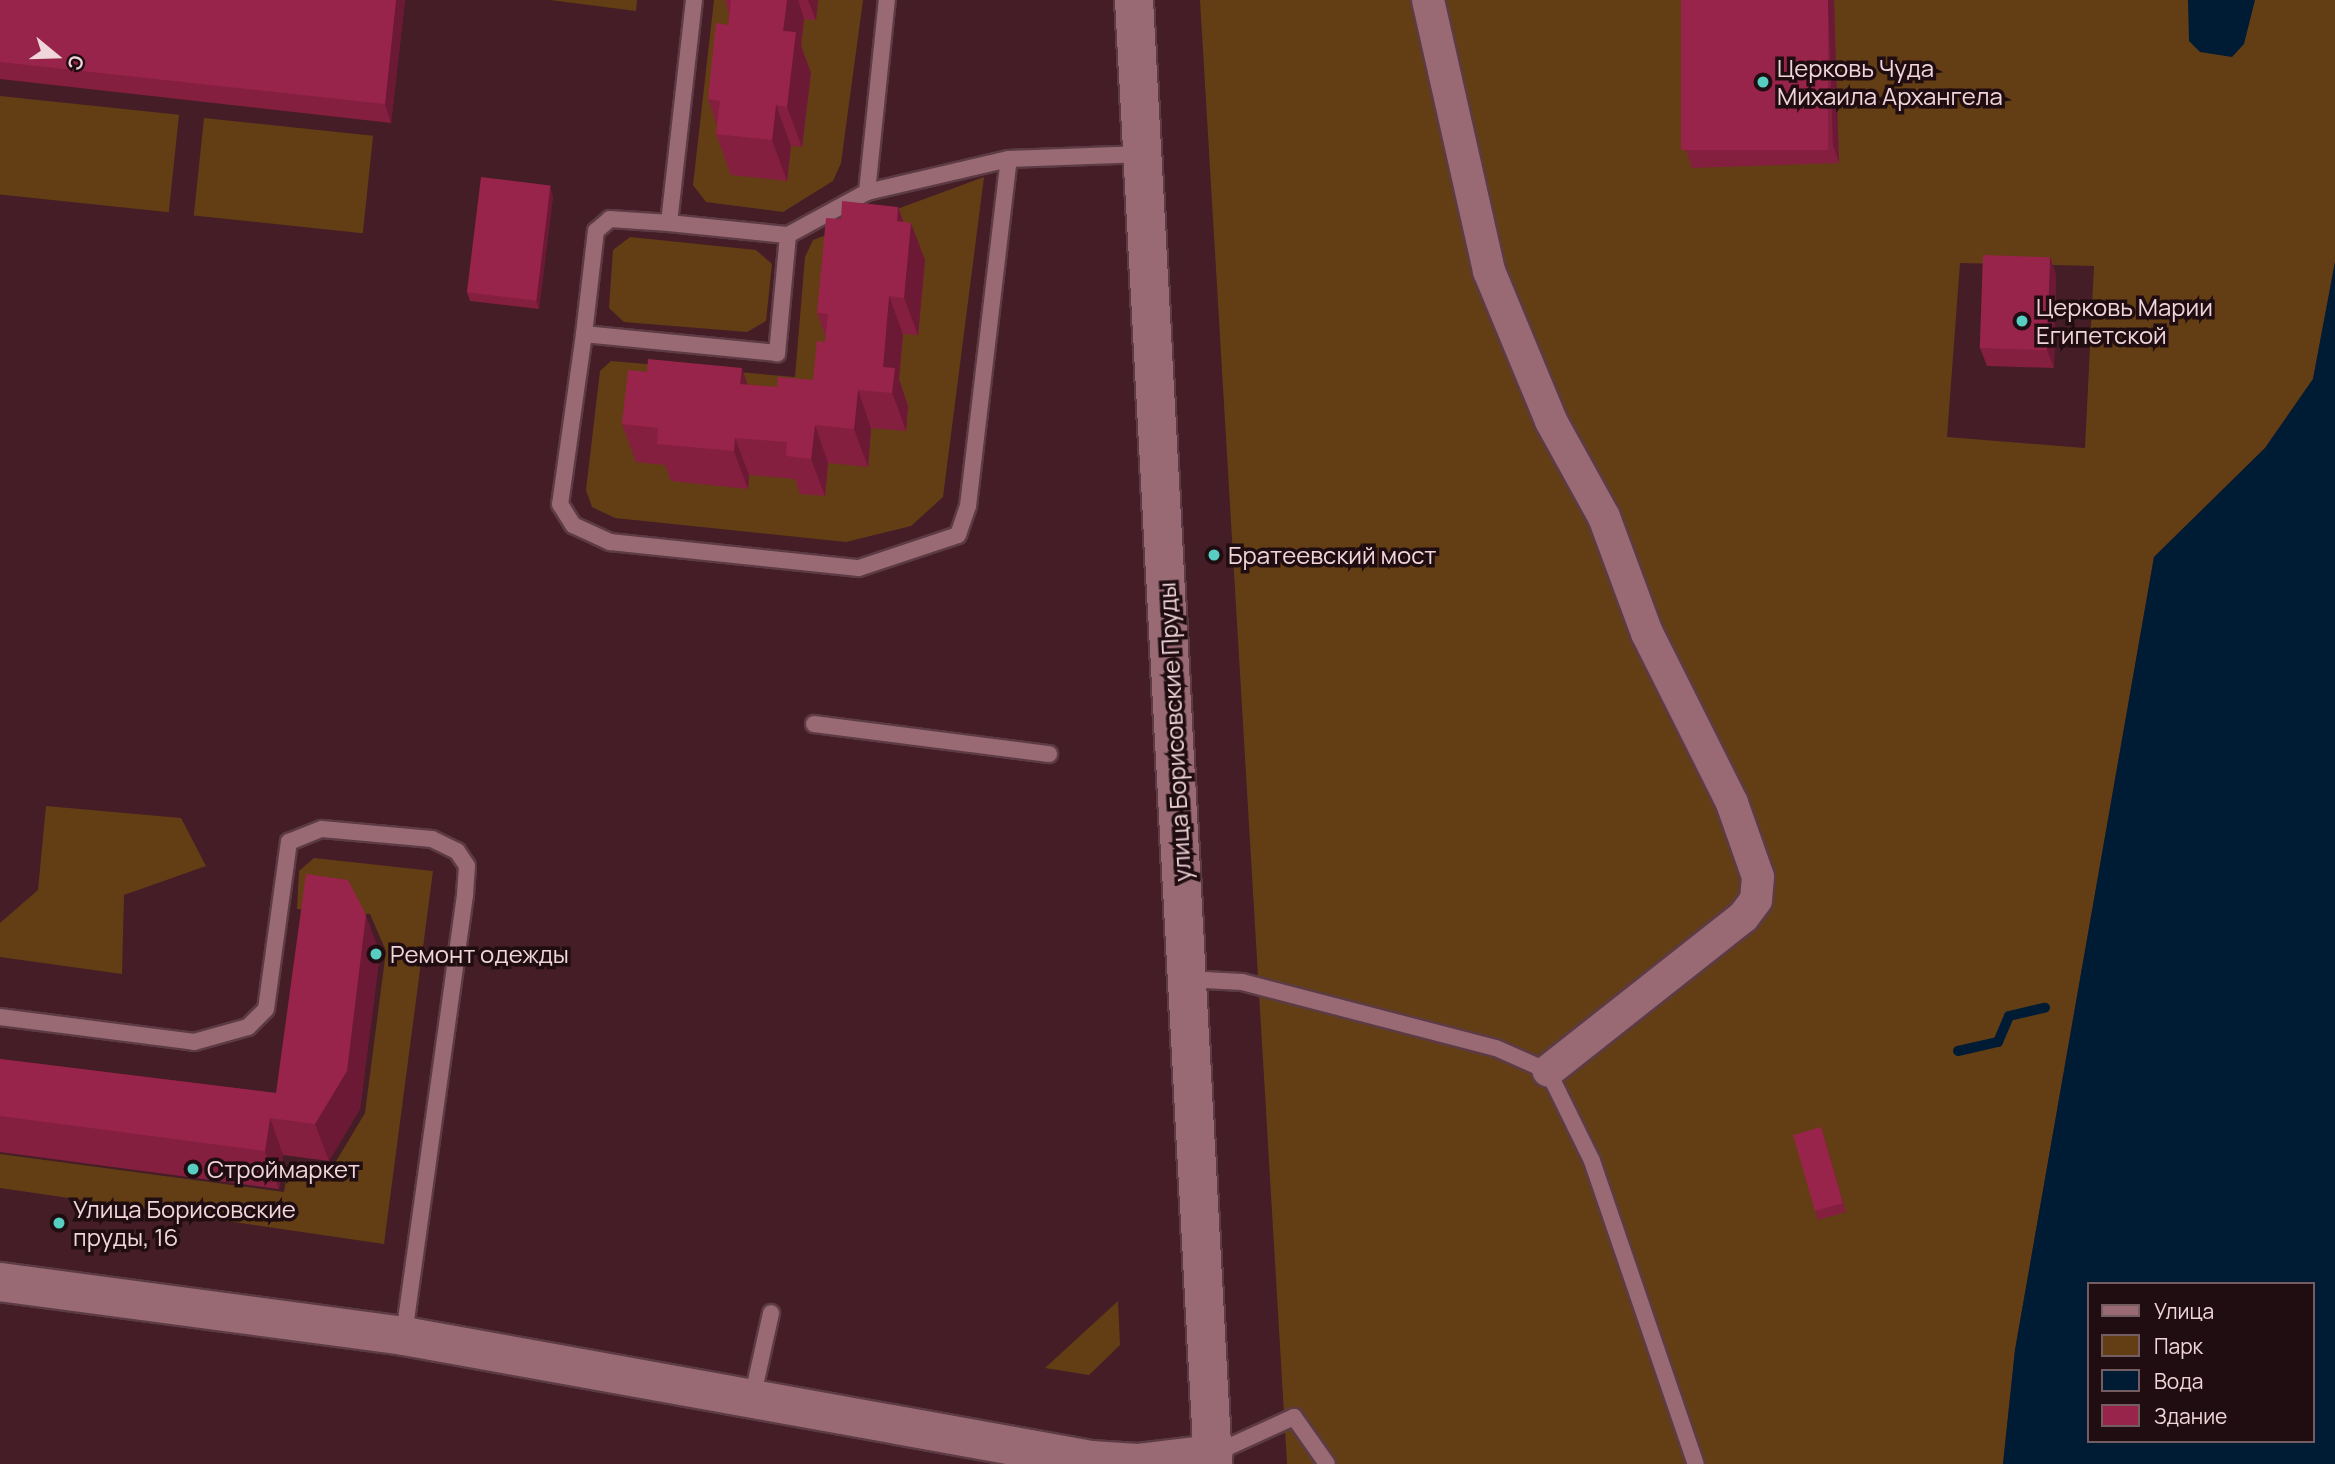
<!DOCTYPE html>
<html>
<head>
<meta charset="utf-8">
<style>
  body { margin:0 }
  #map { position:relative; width:2335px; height:1464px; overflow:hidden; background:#441d26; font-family:Manrope,sans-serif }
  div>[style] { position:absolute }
  .green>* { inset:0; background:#633e15; transform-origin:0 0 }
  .water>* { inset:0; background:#001c34 }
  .stream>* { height:10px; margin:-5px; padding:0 5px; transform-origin:5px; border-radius:5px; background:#001c34 }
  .roads { filter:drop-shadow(2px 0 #5c3b44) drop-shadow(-2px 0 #5c3b44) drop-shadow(0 2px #5c3b44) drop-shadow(0 -2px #5c3b44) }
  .service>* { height:16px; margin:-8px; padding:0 8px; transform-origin:8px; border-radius:8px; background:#996a74 }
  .minor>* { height:32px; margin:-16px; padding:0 16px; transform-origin:16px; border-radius:16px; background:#996a74 }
  .secondary>* { height:38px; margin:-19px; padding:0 19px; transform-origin:19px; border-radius:19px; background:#996a74 }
  .wall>* { inset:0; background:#841f40 }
  .shaded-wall>* { inset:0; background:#6b1934 }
  .building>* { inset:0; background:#99244b; transform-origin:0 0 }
  .dots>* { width:19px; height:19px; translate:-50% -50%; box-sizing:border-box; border:4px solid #1f0d11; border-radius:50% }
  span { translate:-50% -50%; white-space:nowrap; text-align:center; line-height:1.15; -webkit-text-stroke:7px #1f0d11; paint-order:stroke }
  .poi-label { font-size:24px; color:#f0d5da }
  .left { translate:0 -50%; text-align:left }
  .street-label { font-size:24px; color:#f0d5da }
  .legend { position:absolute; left:2087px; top:1282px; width:228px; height:161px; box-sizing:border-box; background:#1f0d11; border:2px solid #735d61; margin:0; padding:9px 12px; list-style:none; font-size:21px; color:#f0d5da }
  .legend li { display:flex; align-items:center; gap:14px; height:35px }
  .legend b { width:35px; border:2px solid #735d61 }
  .north { position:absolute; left:21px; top:21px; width:70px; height:70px; -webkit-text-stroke:5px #1f0d11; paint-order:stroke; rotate:109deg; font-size:19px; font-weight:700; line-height:28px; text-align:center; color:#f0d5da }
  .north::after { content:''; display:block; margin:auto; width:24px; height:32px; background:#f0d5da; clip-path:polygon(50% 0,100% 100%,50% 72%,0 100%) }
</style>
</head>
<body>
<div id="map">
  <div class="green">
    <i style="clip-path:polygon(550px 0,637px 0,636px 11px)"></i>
    <i style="clip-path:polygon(714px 0,863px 0,841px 163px,833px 181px,783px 212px,706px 202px,693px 185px)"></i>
    <i style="clip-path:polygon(evenodd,1200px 0,2335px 0,2335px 262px,2313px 379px,2265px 448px,2154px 557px,2015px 1350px,2003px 1464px,1287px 1464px,1200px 0,1960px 263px,2094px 266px,2085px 448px,1947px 437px,1960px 263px)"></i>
    <i style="left:0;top:96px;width:180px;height:98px;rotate:6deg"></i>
    <i style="left:204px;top:118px;width:170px;height:98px;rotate:6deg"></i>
    <i style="clip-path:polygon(984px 177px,943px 497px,911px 526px,846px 542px,615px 518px,592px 507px,586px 490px,600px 371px,611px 361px,795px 377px,805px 257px,813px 240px)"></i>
    <i style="clip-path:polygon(630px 237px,756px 250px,772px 264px,766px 321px,747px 332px,624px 322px,609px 308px,613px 250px)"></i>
    <i style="clip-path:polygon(46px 806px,181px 818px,206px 866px,124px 895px,122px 974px,0 957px,0 923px,38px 890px)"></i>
    <i style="clip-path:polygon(314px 858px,433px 871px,384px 1244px,0 1188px,0 1154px,284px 1192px,289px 1162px,332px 1168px,365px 1113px,386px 951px,370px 914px,297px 909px,299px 871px)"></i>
    <i style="clip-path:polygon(1118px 1301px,1120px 1345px,1089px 1375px,1045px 1368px)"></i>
  </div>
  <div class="water">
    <i style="clip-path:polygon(2188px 0,2255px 0,2244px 44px,2232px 57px,2200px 52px,2189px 41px)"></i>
    <i style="clip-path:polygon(evenodd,2335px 262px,2335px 1464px,2003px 1464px,2015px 1350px,2154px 557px,2265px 448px,2313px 379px,2335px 262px,2088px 1284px,2312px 1284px,2312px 1441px,2088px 1441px,2088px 1284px)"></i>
  </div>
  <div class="stream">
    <i style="left:1958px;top:1051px;width:41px;rotate:-12.7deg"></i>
    <i style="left:1998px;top:1042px;width:28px;rotate:-67deg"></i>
    <i style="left:2009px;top:1016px;width:37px;rotate:-13deg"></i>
  </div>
  <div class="roads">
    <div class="service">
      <i style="left:694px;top:0;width:224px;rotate:96.4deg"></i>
      <i style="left:669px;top:223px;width:120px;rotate:5.8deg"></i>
      <i style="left:788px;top:235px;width:119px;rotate:95.3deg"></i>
      <i style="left:777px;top:353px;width:194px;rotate:-174.4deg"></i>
      <i style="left:584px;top:334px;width:172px;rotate:98deg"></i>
      <i style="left:560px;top:504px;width:25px;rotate:58deg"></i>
      <i style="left:573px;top:525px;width:41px;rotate:24.7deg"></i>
      <i style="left:610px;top:542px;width:250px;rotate:6deg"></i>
      <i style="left:859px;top:568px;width:104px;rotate:-18.4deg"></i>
      <i style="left:958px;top:535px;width:31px;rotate:-71deg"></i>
      <i style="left:968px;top:506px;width:349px;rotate:-83.3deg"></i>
      <i style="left:1009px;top:159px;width:134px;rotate:-2.1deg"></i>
      <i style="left:867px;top:192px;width:193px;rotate:-84.1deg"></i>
      <i style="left:788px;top:235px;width:90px;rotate:-28.6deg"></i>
      <i style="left:867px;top:192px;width:146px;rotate:-13.1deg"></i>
      <i style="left:584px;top:334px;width:104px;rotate:-83.4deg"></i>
      <i style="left:596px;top:231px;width:18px;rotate:-41deg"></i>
      <i style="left:610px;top:219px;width:59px;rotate:3.9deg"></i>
      <i style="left:814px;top:724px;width:237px;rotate:7.3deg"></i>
      <i style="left:1187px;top:979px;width:55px;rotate:3.1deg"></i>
      <i style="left:1242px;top:982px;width:262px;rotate:14.6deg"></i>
      <i style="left:1496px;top:1048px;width:57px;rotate:23.9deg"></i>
      <i style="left:1548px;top:1071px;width:100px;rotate:63.9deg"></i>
      <i style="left:1592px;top:1161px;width:320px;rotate:71.1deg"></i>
      <i style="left:0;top:1017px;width:196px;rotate:7.3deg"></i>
      <i style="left:194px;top:1042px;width:56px;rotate:-15.5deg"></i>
      <i style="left:248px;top:1027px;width:25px;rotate:-45deg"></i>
      <i style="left:266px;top:1009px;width:169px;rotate:-82.2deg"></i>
      <i style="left:289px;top:842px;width:35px;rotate:-22deg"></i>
      <i style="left:322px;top:829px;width:110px;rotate:5.2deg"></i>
      <i style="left:432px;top:839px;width:28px;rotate:26deg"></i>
      <i style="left:457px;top:851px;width:18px;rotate:56deg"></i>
      <i style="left:467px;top:866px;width:29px;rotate:94deg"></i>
      <i style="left:465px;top:895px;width:445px;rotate:97.9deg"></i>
      <i style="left:752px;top:1399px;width:88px;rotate:-77.5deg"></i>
      <i style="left:1213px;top:1454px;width:89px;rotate:-24.6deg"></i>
      <i style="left:1294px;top:1417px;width:57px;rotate:54.9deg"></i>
    </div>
    <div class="minor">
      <i style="left:1428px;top:0;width:278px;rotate:77.3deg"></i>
      <i style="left:1489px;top:271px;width:162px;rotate:67.5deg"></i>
      <i style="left:1551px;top:421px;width:110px;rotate:61.1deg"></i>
      <i style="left:1604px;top:517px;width:124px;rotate:69.7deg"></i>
      <i style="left:1647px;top:633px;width:190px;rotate:63.4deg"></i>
      <i style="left:1732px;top:803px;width:78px;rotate:70.6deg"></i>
      <i style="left:1758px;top:877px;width:23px;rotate:95deg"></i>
      <i style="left:1756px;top:900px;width:21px;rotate:127deg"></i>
      <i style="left:1743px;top:917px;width:248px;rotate:141.7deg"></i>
    </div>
    <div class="secondary">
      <i style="left:1134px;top:0;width:1466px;rotate:86.91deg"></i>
      <i style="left:0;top:1282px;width:408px;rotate:7.6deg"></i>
      <i style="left:404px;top:1336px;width:698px;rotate:10.23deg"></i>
      <i style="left:1091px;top:1460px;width:46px;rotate:3.7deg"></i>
      <i style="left:1137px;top:1463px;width:77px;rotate:-6.8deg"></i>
    </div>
  </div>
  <div class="wall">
    <i style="clip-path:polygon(0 0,405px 0,391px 123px,0 79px)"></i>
    <i style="clip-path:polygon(725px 0,818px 0,816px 20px,804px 19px,801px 46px,811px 73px,802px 147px,791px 146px,787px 181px,731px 175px,716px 134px,717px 126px,708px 99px,728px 25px,729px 13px)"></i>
    <i style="clip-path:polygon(1834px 0,1839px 163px,1692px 168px,1686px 150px)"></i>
    <i style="clip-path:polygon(553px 196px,539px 309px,470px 301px,467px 292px)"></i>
    <i style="clip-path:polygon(898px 207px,904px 222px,925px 260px,918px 335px,903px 334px,899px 379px,908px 406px,906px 431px,871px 428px,868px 467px,828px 463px,825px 496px,800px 494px,795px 479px,749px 475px,748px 489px,671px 481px,665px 465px,636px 462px,622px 424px,748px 385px,777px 387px,813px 380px,826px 338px,817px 313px,841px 219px)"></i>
    <i style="clip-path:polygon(2050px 257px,2056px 275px,2054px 368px,1987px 366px,1980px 348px)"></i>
    <i style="clip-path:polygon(380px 953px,360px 1109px,329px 1161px,283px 1155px,279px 1189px,0 1152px,0 1059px,276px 1093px)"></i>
    <i style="clip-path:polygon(1821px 1127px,1846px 1212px,1818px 1220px,1815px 1211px)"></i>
  </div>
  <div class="shaded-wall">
    <i style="clip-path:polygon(396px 0,405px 0,391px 123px,385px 104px)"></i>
    <i style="clip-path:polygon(787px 0,798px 0,804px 19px,801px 46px,811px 73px,802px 147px,787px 107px,783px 31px)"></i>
    <i style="clip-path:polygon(808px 0,818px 0,816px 20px)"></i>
    <i style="clip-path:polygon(1828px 0,1834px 0,1839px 163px,1833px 145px)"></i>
    <i style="clip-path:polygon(776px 105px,791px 146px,787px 181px,772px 140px)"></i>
    <i style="clip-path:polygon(550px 186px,553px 196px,539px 309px,536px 300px)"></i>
    <i style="clip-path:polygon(898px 207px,909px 238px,911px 223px,925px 260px,918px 335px,904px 298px,897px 221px)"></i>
    <i style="clip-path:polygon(2050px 257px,2056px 275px,2054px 368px,2047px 350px)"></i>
    <i style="clip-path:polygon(889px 296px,903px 334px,899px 379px,908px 406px,906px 431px,883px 367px)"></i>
    <i style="clip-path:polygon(742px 368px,755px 406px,740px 384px)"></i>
    <i style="clip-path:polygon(858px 390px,871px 428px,868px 467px,854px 429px)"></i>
    <i style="clip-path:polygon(815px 425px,828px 463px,825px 496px,811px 459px)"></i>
    <i style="clip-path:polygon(735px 438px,749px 475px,748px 489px,734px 451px)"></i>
    <i style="clip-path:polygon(366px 915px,380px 953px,360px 1109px,329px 1161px,315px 1124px)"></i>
    <i style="clip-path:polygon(270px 1118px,283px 1155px,279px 1189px,265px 1151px)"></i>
  </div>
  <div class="building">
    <i style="clip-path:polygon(0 0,396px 0,385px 104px,0 62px)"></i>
    <i style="clip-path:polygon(731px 0,787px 0,783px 31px,796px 32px,787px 107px,776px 105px,772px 140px,716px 134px,720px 101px,708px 99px,716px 23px,728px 25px)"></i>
    <i style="left:1681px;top:0;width:147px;height:150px"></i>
    <i style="left:481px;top:177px;width:70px;height:116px;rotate:7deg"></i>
    <i style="clip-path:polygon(842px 201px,898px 207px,897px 221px,911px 223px,904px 298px,889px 296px,883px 367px,895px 368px,892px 393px,858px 390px,854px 429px,815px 425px,811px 459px,786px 456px,787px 442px,735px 438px,734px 451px,657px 444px,658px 428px,622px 424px,628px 370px,647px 372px,648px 359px,742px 368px,740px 384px,777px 387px,778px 377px,813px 380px,817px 341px,825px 342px,828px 314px,817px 313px,826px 218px,841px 219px)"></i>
    <i style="left:1983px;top:255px;width:67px;height:93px;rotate:2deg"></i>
    <i style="clip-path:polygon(306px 874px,348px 880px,366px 915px,347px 1071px,315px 1124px,270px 1118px,265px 1151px,0 1116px,0 1059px,276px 1093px)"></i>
    <i style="left:1821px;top:1127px;width:79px;height:29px;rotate:74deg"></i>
  </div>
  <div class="dots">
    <i style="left:1763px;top:82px;background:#57cec1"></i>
    <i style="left:2022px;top:321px;background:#57cec1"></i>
    <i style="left:1214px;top:555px;background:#57cec1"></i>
    <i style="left:376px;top:954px;background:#57cec1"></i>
    <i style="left:193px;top:1169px;background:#57cec1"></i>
    <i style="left:59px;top:1223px;background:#57cec1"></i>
  </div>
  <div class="poi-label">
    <span class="left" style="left:1777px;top:82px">Церковь Чуда<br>Михаила Архангела</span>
    <span class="left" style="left:2036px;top:321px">Церковь Марии<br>Египетской</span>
    <span class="left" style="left:1228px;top:555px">Братеевский мост</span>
    <span class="left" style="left:390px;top:954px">Ремонт одежды</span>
    <span class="left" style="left:207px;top:1169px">Строймаркет</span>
    <span class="left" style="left:73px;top:1223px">Улица Борисовские<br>пруды, 16</span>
  </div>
  <div class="street-label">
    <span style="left:1174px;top:732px;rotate:-93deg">улица Борисовские Пруды</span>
  </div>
  <ul class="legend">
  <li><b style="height:9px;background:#996a74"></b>Улица</li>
  <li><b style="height:19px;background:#633e15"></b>Парк</li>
  <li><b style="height:19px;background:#001c34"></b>Вода</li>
  <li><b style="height:19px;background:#99244b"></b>Здание</li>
  </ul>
  <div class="north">С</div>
</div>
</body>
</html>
